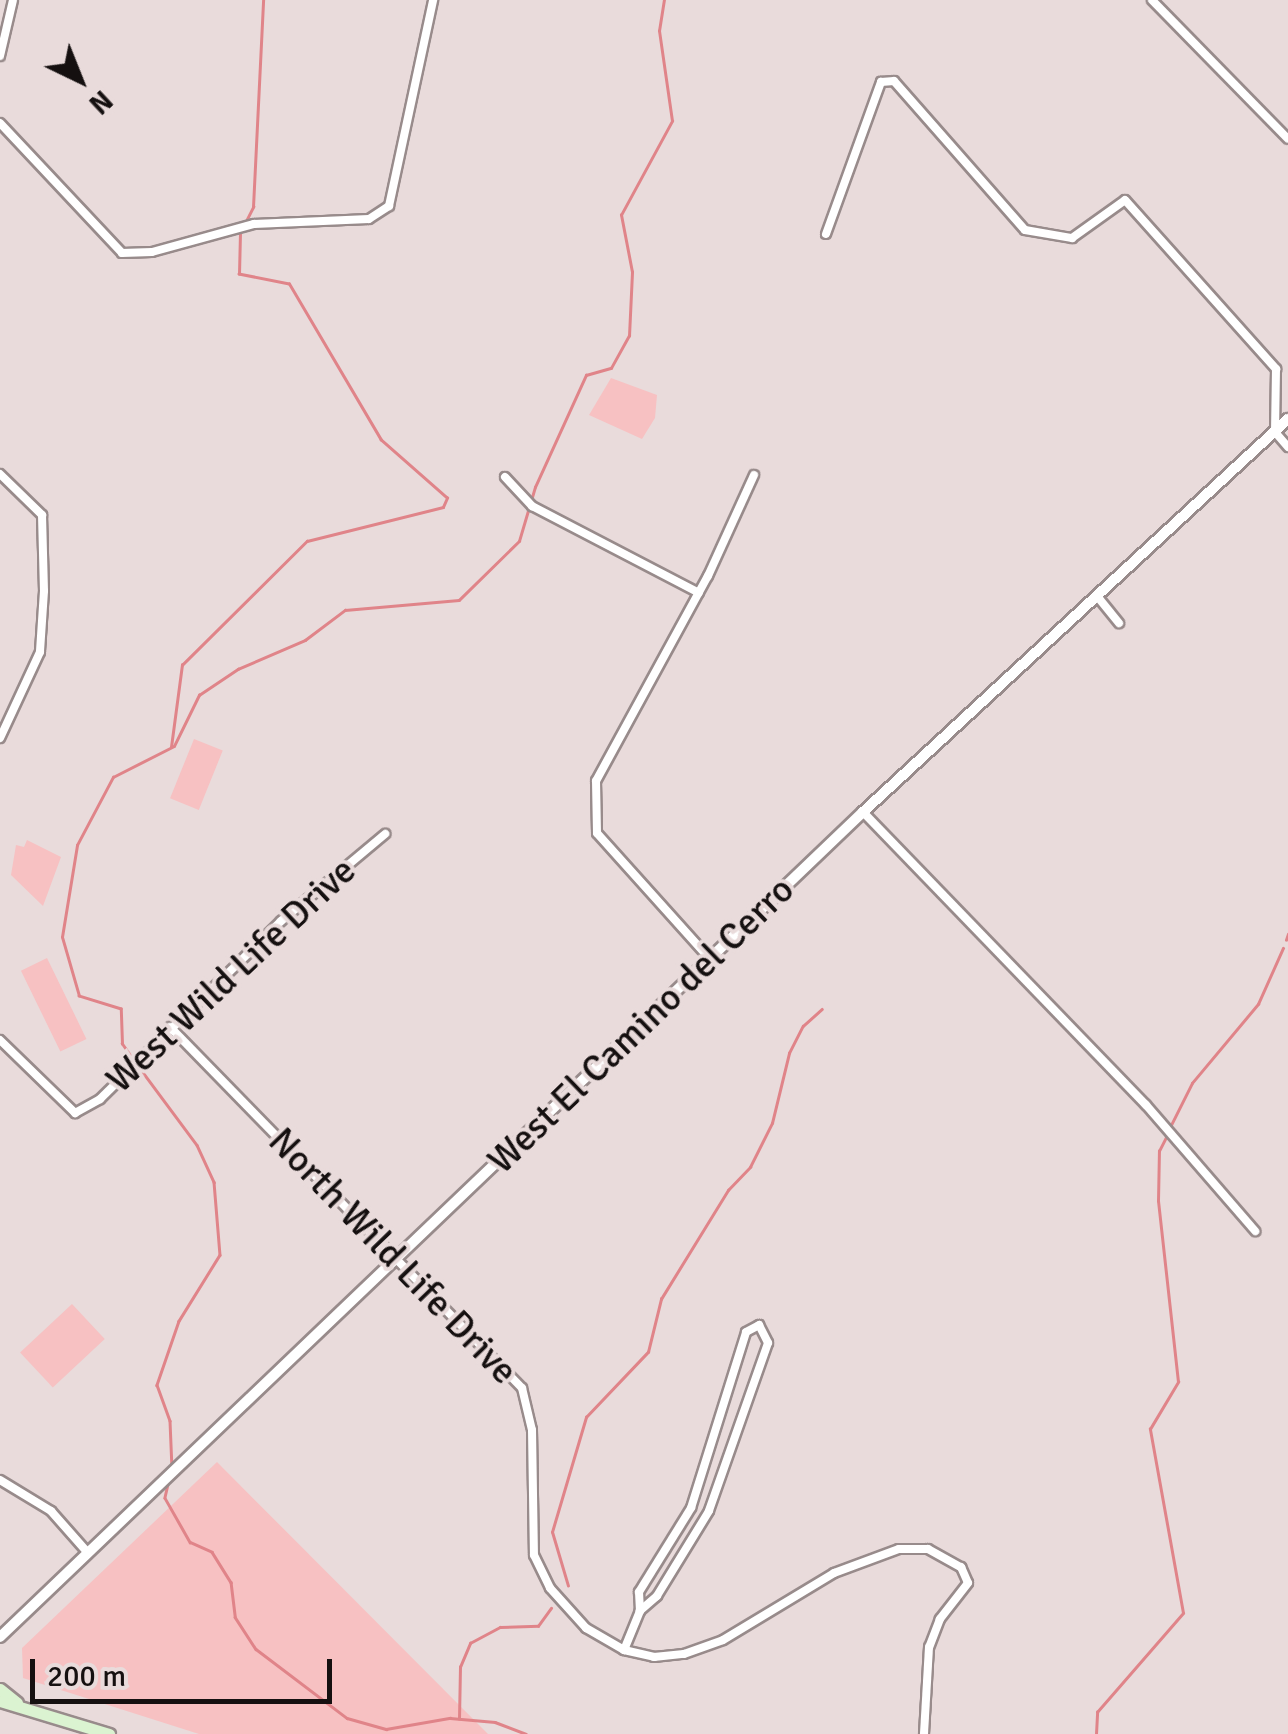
<!DOCTYPE html>
<html>
<head>
<meta charset="utf-8">
<style>
  body { margin:0 }
  #map { position:relative; width:1288px; height:1734px; overflow:hidden; background:#e9dbdb; font-family:Signika,sans-serif }
  div>[style] { position:absolute }
  .green>* { inset:0; background:#f7c1c2; transform-origin:0 0 }
  .stream>* { height:2.5px; margin:-1.25px; padding:0 1.25px; transform-origin:1.25px; border-radius:1.25px; background:#e08489 }
  .roads { filter:drop-shadow(2px 0 #988b8b) drop-shadow(-2px 0 #988b8b) drop-shadow(0 2px #988b8b) drop-shadow(0 -2px #988b8b) }
  .minor>* { height:8px; margin:-4px; padding:0 4px; transform-origin:4px; border-radius:4px; background:#fff }
  .tertiary>* { height:10px; margin:-5px; padding:0 5px; transform-origin:5px; border-radius:5px; background:#fff }
  .secondary>* { height:11px; margin:-5.5px; padding:0 5.5px; transform-origin:5.5px; border-radius:5.5px; background:#dbf3d1 }
  span { translate:-50% -50%; white-space:nowrap; text-align:center; line-height:1.15; -webkit-text-stroke:8px #e9dbdb; paint-order:stroke }
  .street-label { font-size:38px; color:#151010 }
  .north { position:absolute; left:30px; top:30px; width:100px; height:100px; -webkit-text-stroke:8px #e9dbdb; paint-order:stroke; rotate:137deg; font-size:28px; font-weight:700; line-height:40px; text-align:center; color:#151010 }
  .north::after { content:''; display:block; margin:auto; width:35px; height:45px; background:#151010; clip-path:polygon(50% 0,100% 100%,50% 72%,0 100%) }
  .scale { position:absolute; left:30px; top:1659px; width:302px; height:45px; box-sizing:border-box; border:5px solid #151010; border-top:0; padding-left:12px; font-size:30px; line-height:35px; white-space:nowrap; color:#151010; -webkit-text-stroke:8px #e9dbdb; paint-order:stroke }
</style>
</head>
<body>
<div id="map">
  <div class="green">
    <i style="clip-path:polygon(611px 378px,657px 395px,655px 418px,642px 439px,589px 415px)"></i>
    <i style="left:194px;top:739px;width:31px;height:64px;rotate:22deg"></i>
    <i style="clip-path:polygon(27px 840px,61px 857px,43px 906px,11px 875px,16px 845px,24px 847px)"></i>
    <i style="left:47px;top:958px;width:90px;height:29px;rotate:64deg"></i>
    <i style="left:72px;top:1304px;width:48px;height:71px;rotate:47deg"></i>
    <i style="clip-path:polygon(217px 1462px,488px 1734px,199px 1734px,23px 1678px,22px 1648px)"></i>
  </div>
  <div class="stream">
    <i style="left:246px;top:221px;width:16px;rotate:-63deg"></i>
    <i style="left:253px;top:207px;width:207px;rotate:-87.2deg"></i>
    <i style="left:171px;top:747px;width:83px;rotate:-82.4deg"></i>
    <i style="left:182px;top:665px;width:176px;rotate:-44.8deg"></i>
    <i style="left:307px;top:541px;width:140px;rotate:-14deg"></i>
    <i style="left:443px;top:507px;width:10px;rotate:-66deg"></i>
    <i style="left:447px;top:498px;width:88px;rotate:-138.7deg"></i>
    <i style="left:381px;top:440px;width:181px;rotate:-120.5deg"></i>
    <i style="left:289px;top:284px;width:51px;rotate:-168.7deg"></i>
    <i style="left:239px;top:274px;width:41px;rotate:-88.6deg"></i>
    <i style="left:1286px;top:940px;width:6px;rotate:-72deg"></i>
    <i style="left:134px;top:1061px;width:21px;rotate:-125deg"></i>
    <i style="left:122px;top:1044px;width:35px;rotate:-92deg"></i>
    <i style="left:121px;top:1009px;width:44px;rotate:-162.8deg"></i>
    <i style="left:79px;top:996px;width:61px;rotate:-106.1deg"></i>
    <i style="left:62px;top:937px;width:93px;rotate:-80.7deg"></i>
    <i style="left:77px;top:845px;width:77px;rotate:-62.1deg"></i>
    <i style="left:113px;top:777px;width:68px;rotate:-26.9deg"></i>
    <i style="left:174px;top:746px;width:57px;rotate:-63.9deg"></i>
    <i style="left:199px;top:695px;width:47px;rotate:-33.7deg"></i>
    <i style="left:238px;top:669px;width:73px;rotate:-23.4deg"></i>
    <i style="left:305px;top:640px;width:50px;rotate:-36.9deg"></i>
    <i style="left:345px;top:610px;width:114px;rotate:-5deg"></i>
    <i style="left:459px;top:600px;width:84px;rotate:-44.5deg"></i>
    <i style="left:519px;top:541px;width:56px;rotate:-73.5deg"></i>
    <i style="left:535px;top:487px;width:123px;rotate:-65.5deg"></i>
    <i style="left:586px;top:375px;width:26px;rotate:-16deg"></i>
    <i style="left:611px;top:368px;width:37px;rotate:-61deg"></i>
    <i style="left:629px;top:336px;width:64px;rotate:-87.3deg"></i>
    <i style="left:632px;top:272px;width:58px;rotate:-100.9deg"></i>
    <i style="left:621px;top:215px;width:107px;rotate:-61.5deg"></i>
    <i style="left:672px;top:121px;width:91px;rotate:-98.2deg"></i>
    <i style="left:659px;top:31px;width:31px;rotate:-81deg"></i>
    <i style="left:139px;top:1067px;width:97px;rotate:53.4deg"></i>
    <i style="left:197px;top:1145px;width:41px;rotate:65.3deg"></i>
    <i style="left:214px;top:1182px;width:73px;rotate:85.3deg"></i>
    <i style="left:220px;top:1255px;width:78px;rotate:121.8deg"></i>
    <i style="left:179px;top:1321px;width:68px;rotate:109deg"></i>
    <i style="left:157px;top:1385px;width:38px;rotate:70deg"></i>
    <i style="left:170px;top:1421px;width:47px;rotate:87.6deg"></i>
    <i style="left:1170px;top:1127px;width:49px;rotate:-63.4deg"></i>
    <i style="left:1192px;top:1083px;width:103px;rotate:-50.1deg"></i>
    <i style="left:1258px;top:1004px;width:61px;rotate:-65.9deg"></i>
    <i style="left:169px;top:1480px;width:18px;rotate:103deg"></i>
    <i style="left:165px;top:1498px;width:51px;rotate:60.4deg"></i>
    <i style="left:190px;top:1542px;width:24px;rotate:24deg"></i>
    <i style="left:212px;top:1552px;width:36px;rotate:58deg"></i>
    <i style="left:231px;top:1582px;width:35px;rotate:83deg"></i>
    <i style="left:235px;top:1617px;width:38px;rotate:57deg"></i>
    <i style="left:256px;top:1649px;width:114px;rotate:37.2deg"></i>
    <i style="left:347px;top:1718px;width:41px;rotate:15.8deg"></i>
    <i style="left:386px;top:1729px;width:65px;rotate:-9.8deg"></i>
    <i style="left:450px;top:1718px;width:45px;rotate:5.1deg"></i>
    <i style="left:495px;top:1722px;width:33px;rotate:21deg"></i>
    <i style="left:568px;top:1586px;width:56px;rotate:-106.5deg"></i>
    <i style="left:552px;top:1532px;width:120px;rotate:-73.5deg"></i>
    <i style="left:586px;top:1417px;width:90px;rotate:-46.4deg"></i>
    <i style="left:648px;top:1352px;width:55px;rotate:-76.2deg"></i>
    <i style="left:661px;top:1299px;width:128px;rotate:-58.4deg"></i>
    <i style="left:728px;top:1190px;width:32px;rotate:-46deg"></i>
    <i style="left:750px;top:1167px;width:49px;rotate:-63.4deg"></i>
    <i style="left:772px;top:1123px;width:72px;rotate:-76.3deg"></i>
    <i style="left:789px;top:1053px;width:30px;rotate:-63deg"></i>
    <i style="left:803px;top:1026px;width:25px;rotate:-42deg"></i>
    <i style="left:459px;top:1719px;width:52px;rotate:-88.9deg"></i>
    <i style="left:460px;top:1667px;width:26px;rotate:-67deg"></i>
    <i style="left:470px;top:1643px;width:34px;rotate:-28deg"></i>
    <i style="left:500px;top:1627px;width:38px;rotate:-2deg"></i>
    <i style="left:538px;top:1626px;width:22px;rotate:-54deg"></i>
    <i style="left:1096px;top:1734px;width:22px;rotate:-87deg"></i>
    <i style="left:1097px;top:1712px;width:131px;rotate:-49deg"></i>
    <i style="left:1183px;top:1613px;width:187px;rotate:-100.2deg"></i>
    <i style="left:1150px;top:1429px;width:55px;rotate:-59.2deg"></i>
    <i style="left:1178px;top:1382px;width:182px;rotate:-96.3deg"></i>
    <i style="left:1158px;top:1201px;width:50px;rotate:-88.9deg"></i>
    <i style="left:1159px;top:1151px;width:18px;rotate:-63deg"></i>
  </div>
  <div class="roads">
    <div class="minor">
      <i style="left:1152px;top:0;width:194px;rotate:45.6deg"></i>
      <i style="left:0;top:56px;width:57px;rotate:-76.9deg"></i>
      <i style="left:0;top:123px;width:178px;rotate:46.8deg"></i>
      <i style="left:122px;top:253px;width:30px;rotate:-2deg"></i>
      <i style="left:152px;top:252px;width:106px;rotate:-15.4deg"></i>
      <i style="left:254px;top:224px;width:115px;rotate:-2.5deg"></i>
      <i style="left:369px;top:219px;width:24px;rotate:-33deg"></i>
      <i style="left:389px;top:206px;width:211px;rotate:-77.9deg"></i>
      <i style="left:826px;top:234px;width:162px;rotate:-70.1deg"></i>
      <i style="left:881px;top:82px;width:13px;rotate:-4deg"></i>
      <i style="left:894px;top:81px;width:198px;rotate:48.7deg"></i>
      <i style="left:1025px;top:230px;width:48px;rotate:9.7deg"></i>
      <i style="left:1072px;top:238px;width:65px;rotate:-35.6deg"></i>
      <i style="left:1125px;top:200px;width:227px;rotate:48.2deg"></i>
      <i style="left:1276px;top:369px;width:63px;rotate:90.9deg"></i>
      <i style="left:1275px;top:432px;width:20px;rotate:49deg"></i>
      <i style="left:0;top:474px;width:59px;rotate:44.3deg"></i>
      <i style="left:42px;top:515px;width:76px;rotate:88.5deg"></i>
      <i style="left:44px;top:591px;width:61px;rotate:93.8deg"></i>
      <i style="left:40px;top:652px;width:95px;rotate:114.9deg"></i>
      <i style="left:505px;top:477px;width:40px;rotate:47deg"></i>
      <i style="left:532px;top:506px;width:188px;rotate:27.5deg"></i>
      <i style="left:1097px;top:596px;width:35px;rotate:51deg"></i>
      <i style="left:863px;top:812px;width:407px;rotate:46deg"></i>
      <i style="left:1146px;top:1105px;width:167px;rotate:49.1deg"></i>
      <i style="left:710px;top:959px;width:169px;rotate:-131.9deg"></i>
      <i style="left:597px;top:833px;width:52px;rotate:-91.1deg"></i>
      <i style="left:596px;top:781px;width:234px;rotate:-61.4deg"></i>
      <i style="left:708px;top:576px;width:111px;rotate:-65.5deg"></i>
      <i style="left:170px;top:1027px;width:504px;rotate:45.72deg"></i>
      <i style="left:522px;top:1388px;width:43px;rotate:76.6deg"></i>
      <i style="left:532px;top:1430px;width:125px;rotate:89.1deg"></i>
      <i style="left:534px;top:1555px;width:37px;rotate:64deg"></i>
      <i style="left:550px;top:1588px;width:54px;rotate:48deg"></i>
      <i style="left:586px;top:1628px;width:44px;rotate:30.1deg"></i>
      <i style="left:624px;top:1650px;width:31px;rotate:13deg"></i>
      <i style="left:654px;top:1657px;width:30px;rotate:-6deg"></i>
      <i style="left:684px;top:1654px;width:41px;rotate:-19.7deg"></i>
      <i style="left:723px;top:1640px;width:130px;rotate:-31.1deg"></i>
      <i style="left:834px;top:1573px;width:69px;rotate:-20.3deg"></i>
      <i style="left:899px;top:1549px;width:29px"></i>
      <i style="left:928px;top:1549px;width:38px;rotate:29deg"></i>
      <i style="left:961px;top:1567px;width:17px;rotate:66deg"></i>
      <i style="left:968px;top:1583px;width:46px;rotate:127.9deg"></i>
      <i style="left:940px;top:1619px;width:30px;rotate:111deg"></i>
      <i style="left:929px;top:1647px;width:87px;rotate:93.3deg"></i>
      <i style="left:0;top:1040px;width:105px;rotate:44.2deg"></i>
      <i style="left:75px;top:1113px;width:29px;rotate:-29deg"></i>
      <i style="left:100px;top:1099px;width:254px;rotate:-44.5deg"></i>
      <i style="left:281px;top:921px;width:136px;rotate:-39.9deg"></i>
      <i style="left:0;top:1480px;width:60px;rotate:31.3deg"></i>
      <i style="left:51px;top:1511px;width:56px;rotate:48.6deg"></i>
      <i style="left:624px;top:1650px;width:42px;rotate:-67.7deg"></i>
      <i style="left:640px;top:1611px;width:19px;rotate:-93deg"></i>
      <i style="left:639px;top:1592px;width:99px;rotate:-58.2deg"></i>
      <i style="left:691px;top:1508px;width:184px;rotate:-72.6deg"></i>
      <i style="left:746px;top:1332px;width:15px;rotate:-28deg"></i>
      <i style="left:759px;top:1325px;width:20px;rotate:63deg"></i>
      <i style="left:768px;top:1343px;width:178px;rotate:109.4deg"></i>
      <i style="left:709px;top:1511px;width:100px;rotate:121.5deg"></i>
      <i style="left:657px;top:1596px;width:23px;rotate:139deg"></i>
    </div>
    <div class="tertiary">
      <i style="left:0;top:1637px;width:1194px;rotate:-43.71deg"></i>
      <i style="left:863px;top:812px;width:579px;rotate:-42.76deg"></i>
    </div>
    <div class="secondary">
      <i style="left:0;top:1689px;width:22px;rotate:39deg"></i>
      <i style="left:0;top:1701px;width:114px;rotate:16.8deg"></i>
    </div>
  </div>
  <div class="street-label">
    <span style="left:231px;top:975px;rotate:-43deg">West Wild Life Drive</span>
    <span style="left:641px;top:1025px;rotate:-44deg">West El Camino del Cerro</span>
    <span style="left:393px;top:1256px;rotate:46deg">North Wild Life Drive</span>
  </div>
  <div class="north">N</div>
  <div class="scale">200 m</div>
</div>
</body>
</html>
